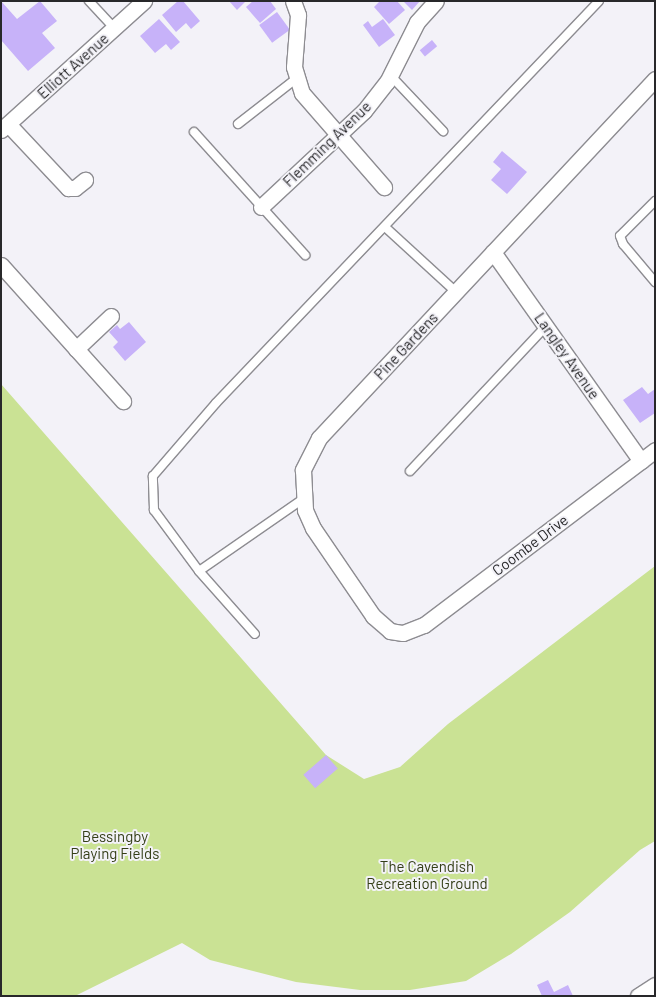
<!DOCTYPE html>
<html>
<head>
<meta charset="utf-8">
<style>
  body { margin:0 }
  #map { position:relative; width:656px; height:997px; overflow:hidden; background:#f3f2f8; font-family:Barlow,sans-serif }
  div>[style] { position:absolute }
  .green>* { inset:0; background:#cae294 }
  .building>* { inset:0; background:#c7b2f9; transform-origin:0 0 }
  .roads { filter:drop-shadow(1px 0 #8d8c91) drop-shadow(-1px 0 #8d8c91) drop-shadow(0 1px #8d8c91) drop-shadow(0 -1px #8d8c91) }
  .lane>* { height:8px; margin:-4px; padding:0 4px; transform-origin:4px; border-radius:4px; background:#fff }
  .street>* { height:15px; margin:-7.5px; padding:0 7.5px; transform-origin:7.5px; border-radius:7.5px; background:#fff }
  span { translate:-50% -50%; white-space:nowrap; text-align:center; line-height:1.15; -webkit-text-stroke:4px #f3f2f8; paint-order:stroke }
  .street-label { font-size:15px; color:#28282a }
  .park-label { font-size:15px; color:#343e17 }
  .frame { position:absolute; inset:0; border:2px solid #28282a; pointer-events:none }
</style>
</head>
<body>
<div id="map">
  <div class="green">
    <i style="clip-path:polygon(1px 384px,326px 755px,364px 779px,400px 767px,448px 724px,655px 566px,655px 841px,640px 850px,570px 912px,511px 954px,466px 981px,410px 990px,360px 990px,296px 982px,210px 960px,182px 943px,75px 996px,1px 996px)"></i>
  </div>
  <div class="building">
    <i style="clip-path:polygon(1px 1px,17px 19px,40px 1px,57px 21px,42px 33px,55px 48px,28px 71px,1px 40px)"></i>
    <i style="clip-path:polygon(178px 1px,183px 1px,200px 21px,191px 29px,186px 23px,176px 32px,162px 15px)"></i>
    <i style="clip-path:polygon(229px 1px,246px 1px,237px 10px)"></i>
    <i style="clip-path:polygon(253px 1px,270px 1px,276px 9px,260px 23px,246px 7px)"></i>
    <i style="clip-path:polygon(380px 1px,397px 1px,405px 10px,389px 24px,374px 7px)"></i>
    <i style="clip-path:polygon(403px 1px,420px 1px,412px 10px)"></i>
    <i style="left:277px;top:12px;width:22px;height:22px;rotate:54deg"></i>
    <i style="clip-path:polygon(159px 19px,180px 42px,171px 50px,166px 44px,155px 53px,140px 36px)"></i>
    <i style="clip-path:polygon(383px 19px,395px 35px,379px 47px,363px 25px,368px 21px,372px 27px)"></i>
    <i style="left:432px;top:40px;width:8px;height:16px;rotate:50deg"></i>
    <i style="clip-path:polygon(502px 151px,527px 172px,507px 194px,491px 180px,501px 169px,493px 162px)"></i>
    <i style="clip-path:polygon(129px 322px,146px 342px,125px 361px,113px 347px,118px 342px,109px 332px,117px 325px,120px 329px)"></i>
    <i style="clip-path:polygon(642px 387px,648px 394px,655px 389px,655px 413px,640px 423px,623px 400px)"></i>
    <i style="left:326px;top:755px;width:18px;height:30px;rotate:49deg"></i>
    <i style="clip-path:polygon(548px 980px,554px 992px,568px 985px,573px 996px,542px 996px,537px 985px)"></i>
  </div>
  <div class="roads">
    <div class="lane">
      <i style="left:89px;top:1px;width:37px;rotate:47deg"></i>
      <i style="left:391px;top:76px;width:76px;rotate:46.6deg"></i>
      <i style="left:238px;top:124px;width:75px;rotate:-37.9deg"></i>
      <i style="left:194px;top:132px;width:166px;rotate:47.9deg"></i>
      <i style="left:655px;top:201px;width:49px;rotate:135deg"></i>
      <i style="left:620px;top:236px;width:9px;rotate:69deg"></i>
      <i style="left:623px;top:244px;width:50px;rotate:49.9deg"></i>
      <i style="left:385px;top:227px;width:96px;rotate:42.5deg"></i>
      <i style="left:410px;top:471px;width:199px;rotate:-46.8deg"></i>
      <i style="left:303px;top:499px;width:126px;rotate:145.3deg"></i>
      <i style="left:199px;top:571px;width:76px;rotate:-126.4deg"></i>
      <i style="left:154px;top:510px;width:34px;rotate:-92deg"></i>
      <i style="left:153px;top:476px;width:96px;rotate:-49.2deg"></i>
      <i style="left:216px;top:403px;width:555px;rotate:-46.39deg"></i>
      <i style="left:199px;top:571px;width:84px;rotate:48.4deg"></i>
    </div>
    <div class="street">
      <i style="left:293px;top:1px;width:15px;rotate:70deg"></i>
      <i style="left:298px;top:15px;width:52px;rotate:94.4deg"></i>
      <i style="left:294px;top:67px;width:27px;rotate:73deg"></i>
      <i style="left:302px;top:93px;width:125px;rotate:48.9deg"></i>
      <i style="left:655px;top:79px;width:492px;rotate:133.1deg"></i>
      <i style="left:319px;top:438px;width:36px;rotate:117deg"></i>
      <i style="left:303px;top:470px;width:40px;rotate:87.1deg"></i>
      <i style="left:305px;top:510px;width:20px;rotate:66deg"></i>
      <i style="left:313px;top:528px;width:107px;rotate:55.7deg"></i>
      <i style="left:373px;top:616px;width:23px;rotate:41deg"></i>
      <i style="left:390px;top:631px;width:13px;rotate:9deg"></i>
      <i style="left:403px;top:633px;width:22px;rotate:-21deg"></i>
      <i style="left:424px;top:625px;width:290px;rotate:-37.1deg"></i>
      <i style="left:8px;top:124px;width:88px;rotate:46.8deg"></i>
      <i style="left:68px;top:188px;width:7px"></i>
      <i style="left:75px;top:188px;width:13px;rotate:-39deg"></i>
      <i style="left:1px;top:130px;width:193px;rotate:-42.1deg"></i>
      <i style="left:261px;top:207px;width:141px;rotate:-43deg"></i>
      <i style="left:364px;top:111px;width:37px;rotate:-52deg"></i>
      <i style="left:387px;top:82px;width:67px;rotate:-63.4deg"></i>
      <i style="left:417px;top:22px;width:28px;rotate:-48deg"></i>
      <i style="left:493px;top:252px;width:256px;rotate:54.7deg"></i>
      <i style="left:1px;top:265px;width:183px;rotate:48.1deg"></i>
      <i style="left:76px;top:349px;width:48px;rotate:-43.3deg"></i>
      <i style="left:638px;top:996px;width:20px;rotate:-33deg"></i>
    </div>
  </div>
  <div class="street-label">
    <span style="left:73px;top:66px;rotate:-42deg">Elliott Avenue</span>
    <span style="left:327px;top:144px;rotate:-44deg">Flemming Avenue</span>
    <span style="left:406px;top:346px;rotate:-47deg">Pine Gardens</span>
    <span style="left:567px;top:356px;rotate:55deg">Langley Avenue</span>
    <span style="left:530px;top:545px;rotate:-37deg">Coombe Drive</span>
  </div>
  <div class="park-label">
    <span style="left:115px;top:845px">Bessingby<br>Playing Fields</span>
    <span style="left:427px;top:875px">The Cavendish<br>Recreation Ground</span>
  </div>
  <div class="frame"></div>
</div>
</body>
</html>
